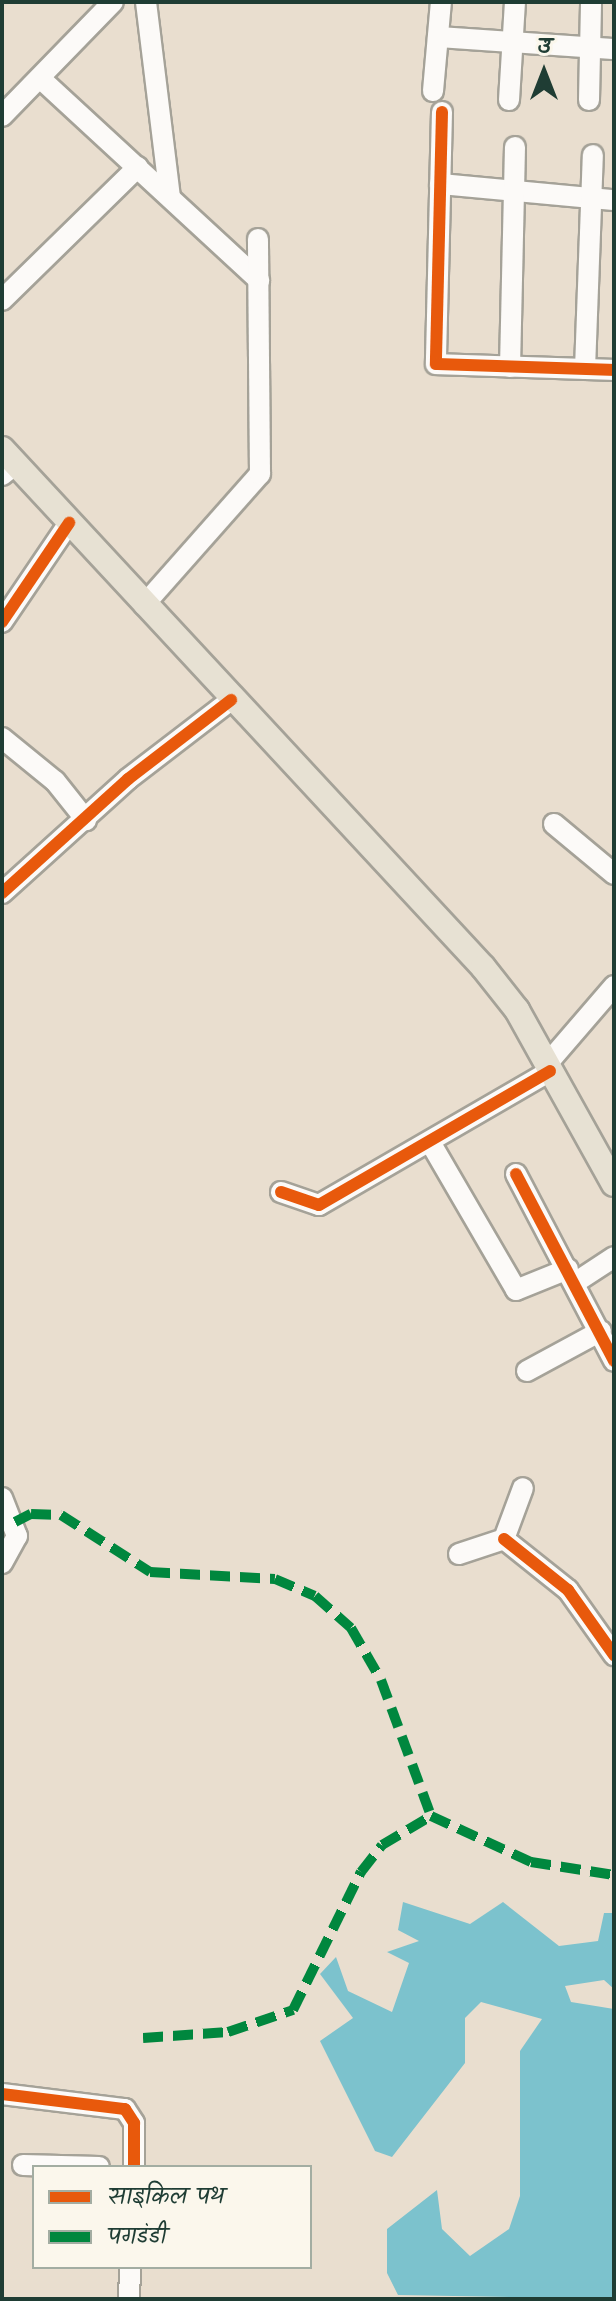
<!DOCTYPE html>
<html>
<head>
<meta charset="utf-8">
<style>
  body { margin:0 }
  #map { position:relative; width:616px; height:2301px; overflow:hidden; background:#e9decf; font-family:Kalam,"Playpen Sans Deva",sans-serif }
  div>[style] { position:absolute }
  .water>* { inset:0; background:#7cc2cd }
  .roads { filter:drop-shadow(2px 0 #a5a298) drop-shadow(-2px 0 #a5a298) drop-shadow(0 2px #a5a298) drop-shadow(0 -2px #a5a298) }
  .minor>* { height:20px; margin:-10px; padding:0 10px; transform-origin:10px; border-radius:10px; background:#fcfaf8 }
  .major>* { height:24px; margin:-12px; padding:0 12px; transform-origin:12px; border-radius:12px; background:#e7e1d3 }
  .quiet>* { height:10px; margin-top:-5px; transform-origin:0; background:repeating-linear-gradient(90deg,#00873e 0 20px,transparent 0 30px) }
  .cycleway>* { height:12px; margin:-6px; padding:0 6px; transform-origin:6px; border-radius:6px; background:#e8590c }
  span { translate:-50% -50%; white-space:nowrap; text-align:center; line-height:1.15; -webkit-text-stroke:8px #fbf7ec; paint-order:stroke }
  .frame { position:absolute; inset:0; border:4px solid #1f3d34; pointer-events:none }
  .legend { position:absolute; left:32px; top:2165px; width:280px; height:104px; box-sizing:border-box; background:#fbf7ec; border:2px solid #a3ada2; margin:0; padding:10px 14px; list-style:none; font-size:24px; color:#1f3d34 }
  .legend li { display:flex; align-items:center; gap:16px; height:40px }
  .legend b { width:40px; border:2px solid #a3ada2 }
  .north { position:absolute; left:504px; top:32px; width:80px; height:80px; -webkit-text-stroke:6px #fbf7ec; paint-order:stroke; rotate:0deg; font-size:22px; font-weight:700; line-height:32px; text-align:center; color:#1f3d34 }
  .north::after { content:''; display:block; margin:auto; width:28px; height:36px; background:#1f3d34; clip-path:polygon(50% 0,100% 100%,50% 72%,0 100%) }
</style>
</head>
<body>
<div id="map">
  <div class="water">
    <i style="clip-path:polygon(403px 1902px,470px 1924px,503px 1902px,559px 1946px,598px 1941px,604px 1913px,614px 1913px,614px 1989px,604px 1980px,565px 1986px,571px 2002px,614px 2009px,614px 2299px,398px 2295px,387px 2273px,387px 2229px,437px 2190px,442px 2229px,470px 2256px,509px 2229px,520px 2196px,520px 2051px,542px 2019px,481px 2002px,465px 2018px,465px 2063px,392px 2157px,375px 2151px,320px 2041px,353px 2018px,320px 1974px,336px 1957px,348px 1991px,392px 2012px,409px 1963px,387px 1952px,419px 1941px,398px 1930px)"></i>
  </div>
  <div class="roads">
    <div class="minor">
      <i style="left:146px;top:2px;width:196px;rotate:83deg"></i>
      <i style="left:438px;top:37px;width:176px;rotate:3.9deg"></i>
      <i style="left:41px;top:79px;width:297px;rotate:42.7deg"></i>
      <i style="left:433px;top:91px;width:89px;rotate:-84.9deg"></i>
      <i style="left:509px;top:100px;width:98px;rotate:-86.5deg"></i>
      <i style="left:589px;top:100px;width:98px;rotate:-88.8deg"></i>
      <i style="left:442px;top:112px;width:252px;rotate:91.4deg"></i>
      <i style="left:436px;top:364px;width:178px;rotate:1.9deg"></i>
      <i style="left:2px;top:116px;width:159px;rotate:-45.8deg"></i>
      <i style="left:440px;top:184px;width:175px;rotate:5.3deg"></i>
      <i style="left:2px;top:300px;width:190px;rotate:-44.4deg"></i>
      <i style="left:510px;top:367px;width:220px;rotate:-88.7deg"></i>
      <i style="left:585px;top:369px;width:214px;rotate:-87.9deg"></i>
      <i style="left:2px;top:475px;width:18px;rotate:-38deg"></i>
      <i style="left:144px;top:605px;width:175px;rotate:-48.5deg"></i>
      <i style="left:260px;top:474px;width:235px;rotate:-90.5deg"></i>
      <i style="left:2px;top:622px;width:120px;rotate:-55.9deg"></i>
      <i style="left:2px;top:738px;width:68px;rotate:39.1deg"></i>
      <i style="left:55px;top:781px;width:50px;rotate:51.5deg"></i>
      <i style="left:554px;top:824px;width:78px;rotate:39.8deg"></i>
      <i style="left:2px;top:893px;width:170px;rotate:-42.1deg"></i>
      <i style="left:128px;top:779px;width:130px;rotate:-37.5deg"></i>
      <i style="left:547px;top:1064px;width:103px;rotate:-49.3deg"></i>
      <i style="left:430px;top:1142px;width:171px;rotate:59.8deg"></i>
      <i style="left:516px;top:1290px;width:56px;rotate:-22deg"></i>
      <i style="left:516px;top:1174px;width:211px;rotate:62.3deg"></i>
      <i style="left:281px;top:1192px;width:40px;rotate:18.9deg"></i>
      <i style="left:319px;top:1205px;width:267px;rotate:-30.1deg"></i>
      <i style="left:576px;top:1282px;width:45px;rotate:-33.3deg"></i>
      <i style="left:527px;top:1371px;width:84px;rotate:-28.4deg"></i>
      <i style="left:2px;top:1498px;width:41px;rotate:68.5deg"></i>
      <i style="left:17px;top:1536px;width:31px;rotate:119deg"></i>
      <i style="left:504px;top:1539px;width:82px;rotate:38.6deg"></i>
      <i style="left:568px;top:1590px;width:80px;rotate:54.7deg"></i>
      <i style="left:459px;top:1554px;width:47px;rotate:-18.4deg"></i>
      <i style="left:504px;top:1539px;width:54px;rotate:-69.6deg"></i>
      <i style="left:2px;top:2094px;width:124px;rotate:7deg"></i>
      <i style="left:125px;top:2109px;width:17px;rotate:57deg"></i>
      <i style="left:134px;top:2123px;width:44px;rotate:90deg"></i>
      <i style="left:23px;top:2165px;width:76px;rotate:1.5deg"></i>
      <i style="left:129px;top:2299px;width:32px;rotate:-88deg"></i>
    </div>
    <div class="major">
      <i style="left:2px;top:449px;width:707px;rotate:47.12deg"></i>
      <i style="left:483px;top:967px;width:55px;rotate:51.7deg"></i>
      <i style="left:517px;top:1010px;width:199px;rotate:60.9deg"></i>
    </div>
  </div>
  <div class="quiet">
    <i style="left:15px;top:1522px;width:18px;rotate:-27deg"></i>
    <i style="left:31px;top:1514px;width:30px;rotate:2deg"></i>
    <i style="left:61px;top:1515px;width:106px;rotate:32.6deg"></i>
    <i style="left:150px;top:1572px;width:125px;rotate:3.2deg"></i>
    <i style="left:275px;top:1579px;width:43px;rotate:23deg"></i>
    <i style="left:315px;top:1596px;width:48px;rotate:41.6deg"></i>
    <i style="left:351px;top:1628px;width:60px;rotate:60deg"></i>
    <i style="left:381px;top:1680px;width:145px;rotate:69.8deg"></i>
    <i style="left:431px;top:1816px;width:110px;rotate:24.7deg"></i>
    <i style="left:531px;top:1862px;width:84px;rotate:8.9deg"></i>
    <i style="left:143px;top:2038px;width:85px;rotate:-4deg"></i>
    <i style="left:228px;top:2032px;width:69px;rotate:-18.7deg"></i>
    <i style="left:293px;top:2010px;width:154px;rotate:-63.8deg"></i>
    <i style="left:361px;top:1872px;width:34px;rotate:-52deg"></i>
    <i style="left:382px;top:1845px;width:57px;rotate:-30.6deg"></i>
  </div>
  <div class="cycleway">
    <i style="left:442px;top:112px;width:252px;rotate:91.4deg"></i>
    <i style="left:436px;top:364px;width:178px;rotate:1.9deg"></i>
    <i style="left:2px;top:622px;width:120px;rotate:-55.9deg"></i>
    <i style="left:2px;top:893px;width:170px;rotate:-42.1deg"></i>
    <i style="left:128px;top:779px;width:130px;rotate:-37.5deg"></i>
    <i style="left:516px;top:1174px;width:211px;rotate:62.3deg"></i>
    <i style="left:281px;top:1192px;width:40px;rotate:18.9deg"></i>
    <i style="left:319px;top:1205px;width:267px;rotate:-30.1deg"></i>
    <i style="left:504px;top:1539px;width:82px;rotate:38.6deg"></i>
    <i style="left:568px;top:1590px;width:80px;rotate:54.7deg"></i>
    <i style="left:2px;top:2094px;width:124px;rotate:7deg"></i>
    <i style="left:125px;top:2109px;width:17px;rotate:57deg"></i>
    <i style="left:134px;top:2123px;width:44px;rotate:90deg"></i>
  </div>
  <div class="frame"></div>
  <ul class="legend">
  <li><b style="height:10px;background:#e8590c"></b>साइकिल पथ</li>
  <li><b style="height:10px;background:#00873e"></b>पगडंडी</li>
  </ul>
  <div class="north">उ</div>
</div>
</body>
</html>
